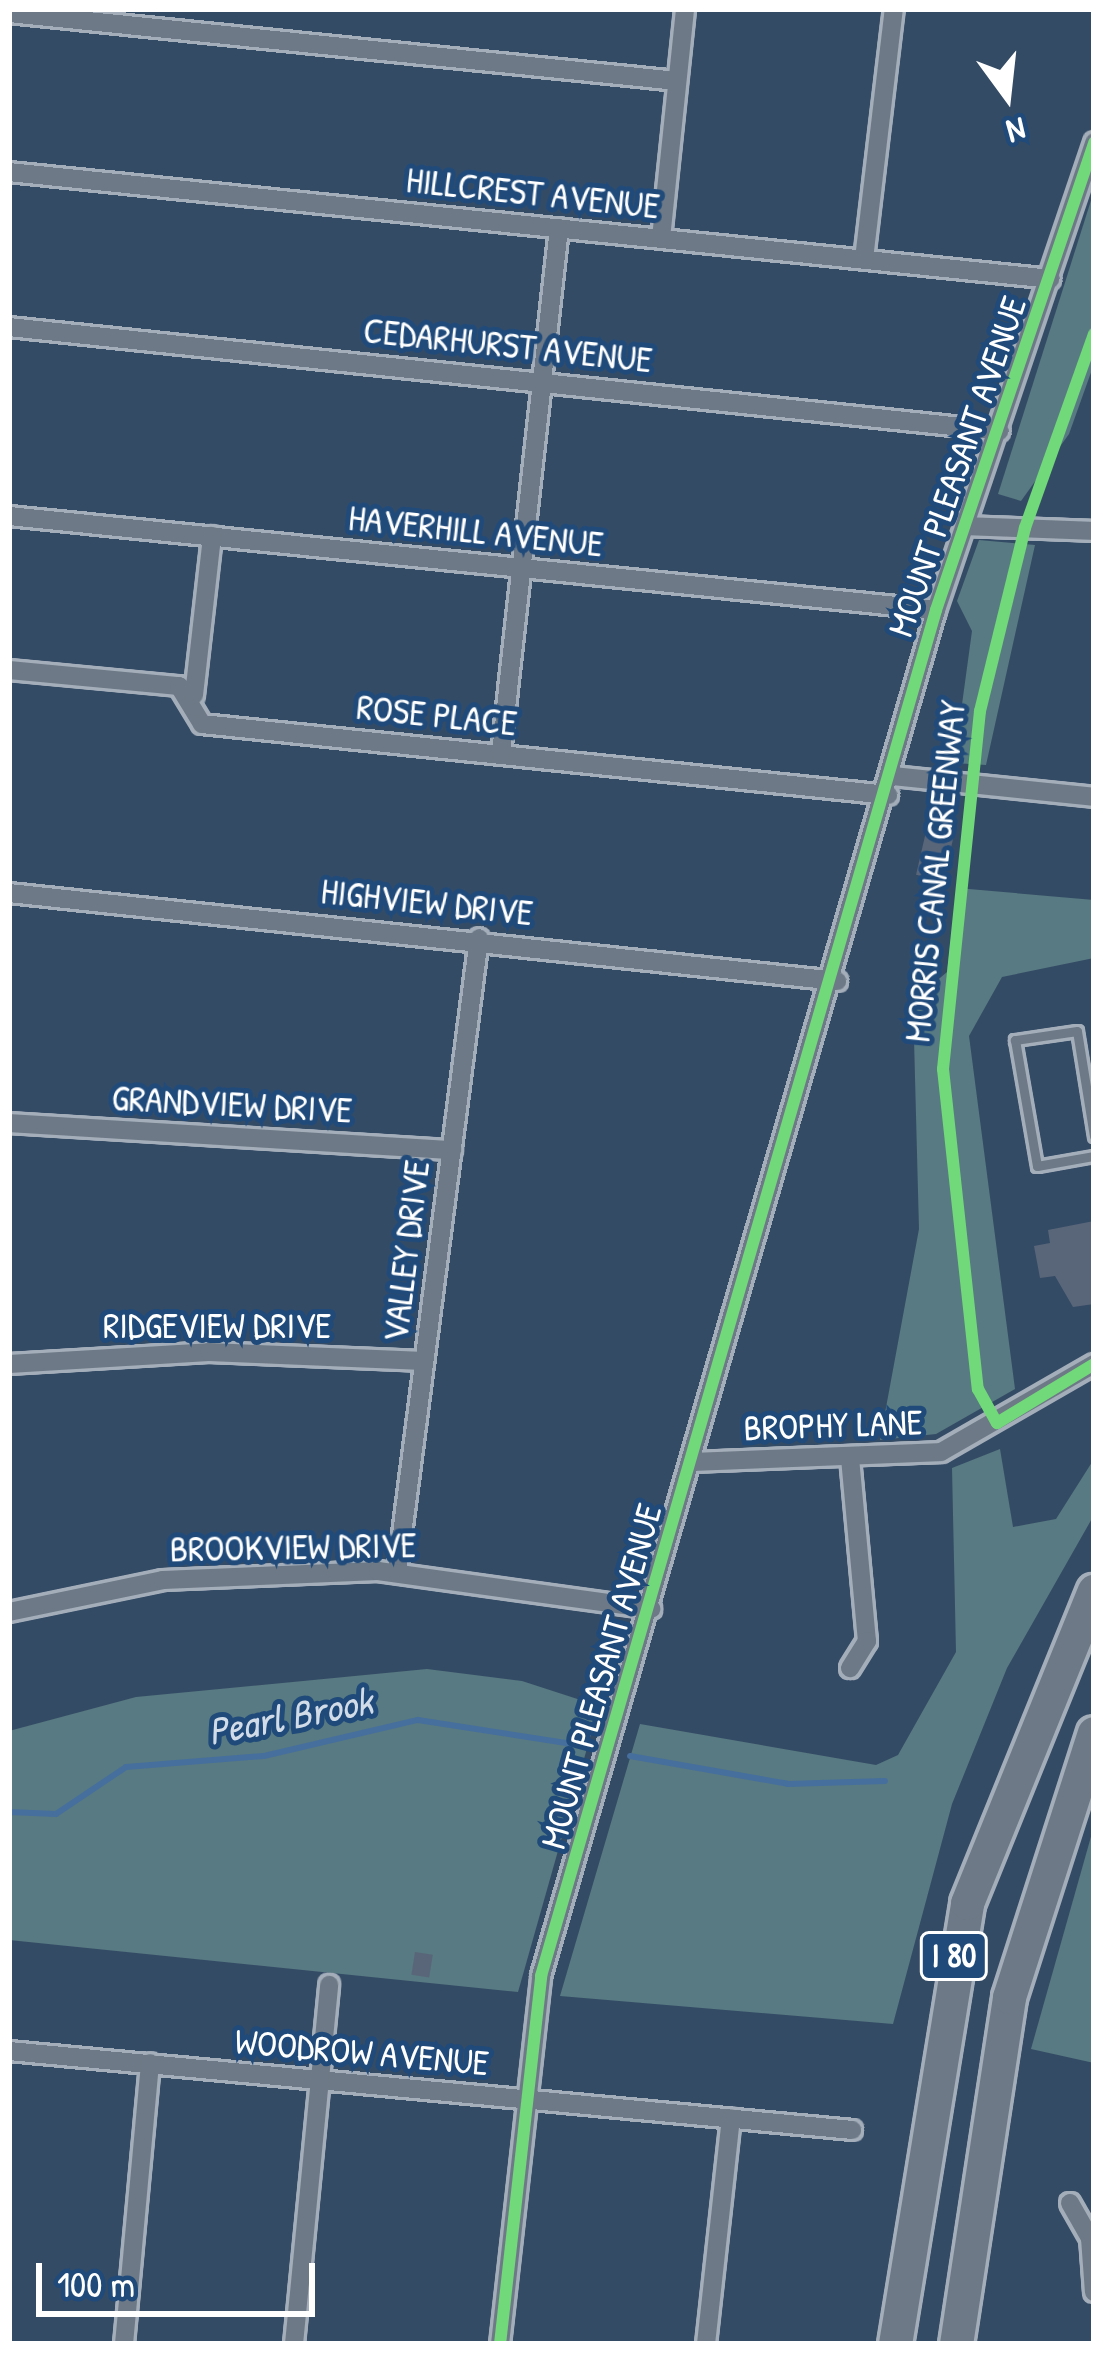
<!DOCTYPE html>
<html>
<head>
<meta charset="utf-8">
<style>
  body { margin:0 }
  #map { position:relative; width:1103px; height:2353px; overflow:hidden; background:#344b65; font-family:"Patrick Hand",sans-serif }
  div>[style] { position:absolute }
  .green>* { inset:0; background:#587a82 }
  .stream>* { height:6px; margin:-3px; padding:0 3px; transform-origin:3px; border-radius:3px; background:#466f9d }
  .building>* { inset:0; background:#59667a; transform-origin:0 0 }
  .roads { filter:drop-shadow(3px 0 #a4aeba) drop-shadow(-3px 0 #a4aeba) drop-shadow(0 3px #a4aeba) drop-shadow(0 -3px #a4aeba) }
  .lane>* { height:9px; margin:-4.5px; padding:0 4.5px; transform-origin:4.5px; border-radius:4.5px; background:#6d7986 }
  .street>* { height:18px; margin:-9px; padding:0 9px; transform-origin:9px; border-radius:9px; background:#6d7986 }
  .highway>* { height:33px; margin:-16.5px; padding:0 16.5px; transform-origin:16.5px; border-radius:16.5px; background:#6d7986 }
  .cycleway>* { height:12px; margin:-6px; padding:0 6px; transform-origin:6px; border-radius:6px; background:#71d979 }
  span { translate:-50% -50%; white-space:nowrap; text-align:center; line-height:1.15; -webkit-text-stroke:10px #1f4a7a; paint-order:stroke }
  .shield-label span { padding:3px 9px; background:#1f4a7a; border:3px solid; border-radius:9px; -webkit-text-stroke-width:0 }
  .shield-label { font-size:33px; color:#fff; font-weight:700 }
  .street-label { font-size:36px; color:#fff }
  .water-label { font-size:39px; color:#d1dce8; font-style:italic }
  .frame { position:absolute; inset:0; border:12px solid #fff; pointer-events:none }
  .north { position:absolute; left:947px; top:36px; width:120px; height:120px; -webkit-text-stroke:9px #1f4a7a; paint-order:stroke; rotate:165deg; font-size:33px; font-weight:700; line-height:48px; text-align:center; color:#fff }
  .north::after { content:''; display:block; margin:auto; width:42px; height:54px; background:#fff; clip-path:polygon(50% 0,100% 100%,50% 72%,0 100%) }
  .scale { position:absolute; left:36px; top:2263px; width:279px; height:54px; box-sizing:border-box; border:6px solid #fff; border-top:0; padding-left:15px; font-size:36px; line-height:42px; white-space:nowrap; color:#fff; -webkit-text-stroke:9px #1f4a7a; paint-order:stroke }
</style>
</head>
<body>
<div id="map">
  <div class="green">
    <i style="clip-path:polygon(1094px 191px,1094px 364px,1069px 434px,1021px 501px,998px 494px)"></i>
    <i style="clip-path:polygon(979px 540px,1035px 545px,986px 765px,954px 763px,972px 631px,957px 601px)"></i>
    <i style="clip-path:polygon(957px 888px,1094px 900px,1094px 958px,1002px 977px,969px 1036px,1015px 1389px,936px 1434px,880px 1440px,919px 1229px,913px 1001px,947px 972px)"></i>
    <i style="clip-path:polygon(1000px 1449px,1013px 1527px,1056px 1519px,1094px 1459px,1094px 1515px,1007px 1668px,952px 1804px,893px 2024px,560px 1996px,640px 1724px,876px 1765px,898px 1755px,956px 1652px,952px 1468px)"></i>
    <i style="clip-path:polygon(427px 1669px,522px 1681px,599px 1706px,518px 1992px,9px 1940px,9px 1731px,136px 1697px)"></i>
    <i style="clip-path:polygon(1094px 1826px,1094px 2063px,1031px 2049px)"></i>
  </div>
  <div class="stream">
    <i style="left:630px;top:1756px;width:160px;rotate:10deg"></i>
    <i style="left:788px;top:1784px;width:97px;rotate:-1.8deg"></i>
    <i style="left:9px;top:1812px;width:47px;rotate:2.4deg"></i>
    <i style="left:56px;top:1814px;width:84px;rotate:-33.9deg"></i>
    <i style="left:126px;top:1767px;width:138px;rotate:-4.6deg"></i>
    <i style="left:264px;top:1756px;width:158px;rotate:-13.2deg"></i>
    <i style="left:418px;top:1720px;width:176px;rotate:8.8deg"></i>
  </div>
  <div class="building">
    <i style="left:928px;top:823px;width:28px;height:53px;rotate:13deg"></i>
    <i style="clip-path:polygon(1094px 1221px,1094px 1304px,1073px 1307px,1055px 1276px,1040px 1278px,1034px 1246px,1050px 1243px,1048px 1230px)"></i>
    <i style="left:415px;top:1952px;width:18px;height:23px;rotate:9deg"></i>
  </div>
  <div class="roads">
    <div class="lane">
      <i style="left:1094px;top:1136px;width:106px;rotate:-99.2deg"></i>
      <i style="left:1077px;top:1031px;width:63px;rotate:171.7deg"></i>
      <i style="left:1015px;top:1040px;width:128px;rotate:80.1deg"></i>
      <i style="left:1037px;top:1166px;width:58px;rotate:-10deg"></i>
    </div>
    <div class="street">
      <i style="left:9px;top:13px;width:671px;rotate:5.81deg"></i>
      <i style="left:9px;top:172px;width:1047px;rotate:5.86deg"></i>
      <i style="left:661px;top:238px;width:230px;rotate:-84deg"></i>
      <i style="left:864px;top:259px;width:252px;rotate:-83.2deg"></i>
      <i style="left:9px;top:327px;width:996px;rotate:5.99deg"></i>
      <i style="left:9px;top:516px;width:932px;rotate:5.79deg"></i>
      <i style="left:966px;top:526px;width:128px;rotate:2.2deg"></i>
      <i style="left:9px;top:670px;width:171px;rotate:5.4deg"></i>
      <i style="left:179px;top:686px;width:44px;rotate:58.8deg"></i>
      <i style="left:202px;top:724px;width:690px;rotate:5.91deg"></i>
      <i style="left:194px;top:695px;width:160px;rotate:-83.5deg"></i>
      <i style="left:501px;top:753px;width:528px;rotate:-83.7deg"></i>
      <i style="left:892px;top:776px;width:203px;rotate:5.9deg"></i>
      <i style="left:9px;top:893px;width:833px;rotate:6.07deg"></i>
      <i style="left:9px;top:1123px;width:444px;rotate:3.5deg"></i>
      <i style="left:9px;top:1364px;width:200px;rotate:-3.4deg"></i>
      <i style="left:209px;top:1352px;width:215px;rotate:2.4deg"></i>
      <i style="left:850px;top:1458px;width:184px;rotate:84.7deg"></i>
      <i style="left:867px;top:1641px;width:32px;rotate:122deg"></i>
      <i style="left:695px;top:1462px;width:246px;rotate:-2.3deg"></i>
      <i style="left:941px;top:1452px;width:177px;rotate:-29.9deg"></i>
      <i style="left:397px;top:1573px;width:640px;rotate:-82.64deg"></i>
      <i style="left:9px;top:1612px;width:157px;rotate:-11.7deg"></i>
      <i style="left:163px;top:1580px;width:215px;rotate:-2.4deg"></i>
      <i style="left:378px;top:1571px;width:276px;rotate:7.9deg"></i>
      <i style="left:9px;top:2051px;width:847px;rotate:5.35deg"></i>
      <i style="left:1070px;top:2203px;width:40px;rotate:60.3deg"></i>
      <i style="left:1090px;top:2238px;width:54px;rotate:85.8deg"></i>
      <i style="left:124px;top:2344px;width:282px;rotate:-84.7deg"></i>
      <i style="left:294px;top:2344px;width:361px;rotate:-84.4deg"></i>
      <i style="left:500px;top:2344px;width:370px;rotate:-83.6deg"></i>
      <i style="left:541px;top:1976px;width:1422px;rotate:-73.87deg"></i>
      <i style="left:936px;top:610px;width:494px;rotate:-71.3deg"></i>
      <i style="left:706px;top:2344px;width:227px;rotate:-83.7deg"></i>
    </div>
    <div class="highway">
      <i style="left:895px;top:2344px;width:447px;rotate:-80.7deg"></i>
      <i style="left:967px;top:1903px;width:337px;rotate:-67.9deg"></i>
      <i style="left:956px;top:2344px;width:351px;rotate:-81.3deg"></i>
      <i style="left:1009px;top:1997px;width:277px;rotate:-72.2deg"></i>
    </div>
  </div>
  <div class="cycleway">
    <i style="left:1094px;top:334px;width:206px;rotate:109.6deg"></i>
    <i style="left:1025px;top:528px;width:188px;rotate:103.8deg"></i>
    <i style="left:980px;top:711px;width:360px;rotate:95.9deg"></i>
    <i style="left:943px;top:1069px;width:322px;rotate:83.8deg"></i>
    <i style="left:978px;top:1389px;width:39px;rotate:61deg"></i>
    <i style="left:997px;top:1423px;width:114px;rotate:-31.3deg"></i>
    <i style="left:500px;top:2344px;width:370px;rotate:-83.6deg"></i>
    <i style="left:541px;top:1976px;width:1422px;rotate:-73.87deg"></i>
    <i style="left:936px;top:610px;width:494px;rotate:-71.3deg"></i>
  </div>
  <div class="shield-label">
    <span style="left:954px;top:1956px">I 80</span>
  </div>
  <div class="street-label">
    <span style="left:533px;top:192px;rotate:6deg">HILLCREST AVENUE</span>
    <span style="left:508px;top:344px;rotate:6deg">CEDARHURST AVENUE</span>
    <span style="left:956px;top:466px;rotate:-71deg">MOUNT PLEASANT AVENUE</span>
    <span style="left:476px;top:530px;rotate:6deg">HAVERHILL AVENUE</span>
    <span style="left:437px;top:714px;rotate:6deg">ROSE PLACE</span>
    <span style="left:934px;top:871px;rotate:-84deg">MORRIS CANAL GREENWAY</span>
    <span style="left:427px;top:901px;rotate:6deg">HIGHVIEW DRIVE</span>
    <span style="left:232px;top:1103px;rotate:3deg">GRANDVIEW DRIVE</span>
    <span style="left:405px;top:1251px;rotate:-83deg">VALLEY DRIVE</span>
    <span style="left:217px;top:1325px">RIDGEVIEW DRIVE</span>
    <span style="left:833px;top:1424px;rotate:-2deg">BROPHY LANE</span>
    <span style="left:293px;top:1546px;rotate:-1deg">BROOKVIEW DRIVE</span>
    <span style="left:600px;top:1676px;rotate:-74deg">MOUNT PLEASANT AVENUE</span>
    <span style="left:362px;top:2051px;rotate:5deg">WOODROW AVENUE</span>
  </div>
  <div class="water-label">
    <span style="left:290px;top:1716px;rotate:-11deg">Pearl Brook</span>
  </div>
  <div class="frame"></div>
  <div class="north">N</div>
  <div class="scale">100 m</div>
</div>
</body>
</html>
